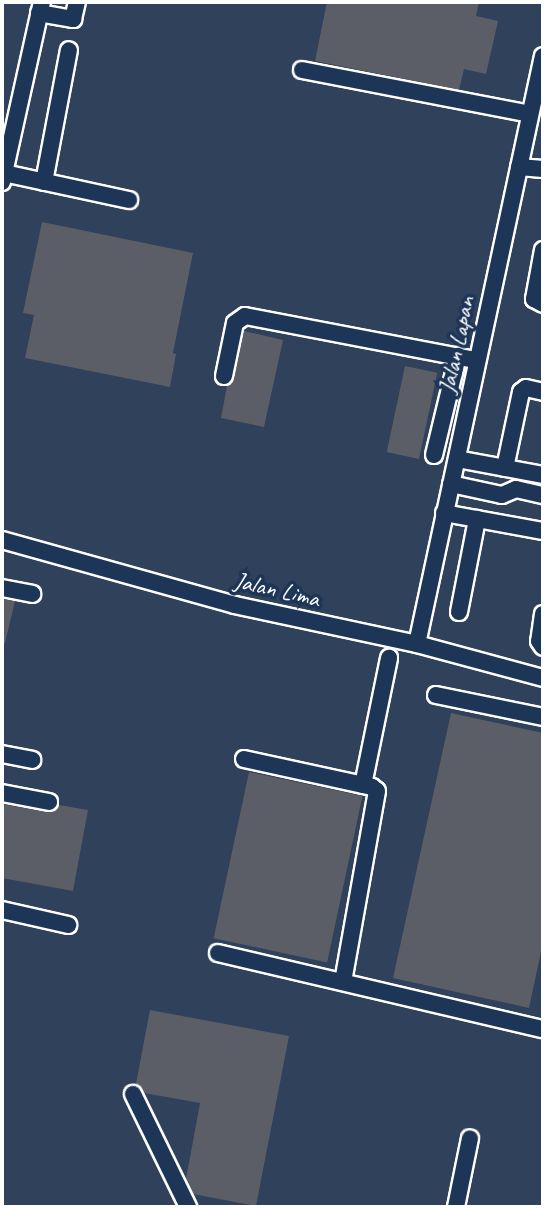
<!DOCTYPE html>
<html>
<head>
<meta charset="utf-8">
<style>
  body { margin:0 }
  #map { position:relative; width:545px; height:1209px; overflow:hidden; background:#1d3557; font-family:Caveat,sans-serif }
  div>[style] { position:absolute }
  .built>* { inset:0; background:#30415c; transform-origin:0 0 }
  .building>* { inset:0; background:#5b5e66; transform-origin:0 0 }
  .roads { filter:drop-shadow(2px 0 #fff) drop-shadow(-2px 0 #fff) drop-shadow(0 2px #fff) drop-shadow(0 -2px #fff) }
  .minor>* { height:16px; margin:-8px; padding:0 8px; transform-origin:8px; border-radius:8px; background:#1d3557 }
  span { translate:-50% -50%; white-space:nowrap; text-align:center; line-height:1.15; -webkit-text-stroke:7px #1d3557; paint-order:stroke }
  .street-label { font-size:24px; color:#fff }
  .frame { position:absolute; inset:0; border:4px solid #fff; pointer-events:none }
</style>
</head>
<body>
<div id="map">
  <div class="built">
    <i style="left:2px;top:2px;width:541px;height:1205px"></i>
  </div>
  <div class="building">
    <i style="clip-path:polygon(327px 2px,479px 2px,476px 16px,498px 21px,486px 74px,464px 69px,459px 90px,315px 61px)"></i>
    <i style="clip-path:polygon(42px 222px,193px 253px,173px 353px,176px 354px,170px 387px,25px 358px,34px 315px,23px 313px)"></i>
    <i style="clip-path:polygon(244px 331px,283px 340px,264px 427px,221px 418px,227px 386px,234px 378px)"></i>
    <i style="left:405px;top:366px;width:33px;height:88px;rotate:12deg"></i>
    <i style="clip-path:polygon(2px 599px,15px 601px,5px 643px,2px 643px)"></i>
    <i style="clip-path:polygon(451px 713px,543px 733px,543px 942px,529px 1008px,393px 978px)"></i>
    <i style="left:249px;top:772px;width:116px;height:170px;rotate:12deg"></i>
    <i style="clip-path:polygon(2px 804px,47px 812px,53px 812px,59px 805px,88px 810px,73px 891px,2px 878px)"></i>
    <i style="clip-path:polygon(150px 1010px,289px 1036px,256px 1206px,193px 1194px,186px 1179px,200px 1103px,144px 1093px,136px 1084px)"></i>
  </div>
  <div class="roads">
    <div class="minor">
      <i style="left:39px;top:13px;width:35px;rotate:10deg"></i>
      <i style="left:73px;top:19px;width:17px;rotate:-77deg"></i>
      <i style="left:302px;top:70px;width:232px;rotate:10.9deg"></i>
      <i style="left:519px;top:167px;width:24px;rotate:5deg"></i>
      <i style="left:4px;top:173px;width:128px;rotate:12.2deg"></i>
      <i style="left:2px;top:182px;width:184px;rotate:-77.5deg"></i>
      <i style="left:44px;top:182px;width:134px;rotate:-79.3deg"></i>
      <i style="left:543px;top:250px;width:50px;rotate:100.4deg"></i>
      <i style="left:534px;top:299px;width:10px;rotate:29deg"></i>
      <i style="left:224px;top:376px;width:54px;rotate:-78.3deg"></i>
      <i style="left:235px;top:323px;width:12px;rotate:-35deg"></i>
      <i style="left:245px;top:316px;width:235px;rotate:10.8deg"></i>
      <i style="left:434px;top:455px;width:102px;rotate:-76.4deg"></i>
      <i style="left:457px;top:459px;width:87px;rotate:10.5deg"></i>
      <i style="left:505px;top:468px;width:78px;rotate:-78.1deg"></i>
      <i style="left:521px;top:392px;width:6px;rotate:-39deg"></i>
      <i style="left:526px;top:388px;width:17px;rotate:13deg"></i>
      <i style="left:451px;top:484px;width:52px;rotate:12.2deg"></i>
      <i style="left:502px;top:495px;width:15px;rotate:-23deg"></i>
      <i style="left:516px;top:489px;width:28px;rotate:13deg"></i>
      <i style="left:444px;top:513px;width:101px;rotate:10.3deg"></i>
      <i style="left:2px;top:540px;width:242px;rotate:15.6deg"></i>
      <i style="left:235px;top:605px;width:186px;rotate:12.1deg"></i>
      <i style="left:417px;top:644px;width:131px;rotate:15.1deg"></i>
      <i style="left:2px;top:588px;width:31px;rotate:11deg"></i>
      <i style="left:459px;top:612px;width:95px;rotate:-79deg"></i>
      <i style="left:543px;top:614px;width:27px;rotate:98deg"></i>
      <i style="left:539px;top:641px;width:7px;rotate:56deg"></i>
      <i style="left:417px;top:644px;width:601px;rotate:-77.91deg"></i>
      <i style="left:436px;top:695px;width:109px;rotate:11.6deg"></i>
      <i style="left:2px;top:754px;width:31px;rotate:11deg"></i>
      <i style="left:244px;top:759px;width:131px;rotate:12.3deg"></i>
      <i style="left:372px;top:787px;width:6px;rotate:39deg"></i>
      <i style="left:377px;top:791px;width:193px;rotate:100.1deg"></i>
      <i style="left:363px;top:785px;width:130px;rotate:-78.4deg"></i>
      <i style="left:2px;top:793px;width:48px;rotate:10.8deg"></i>
      <i style="left:2px;top:910px;width:68px;rotate:12.8deg"></i>
      <i style="left:218px;top:953px;width:334px;rotate:13.2deg"></i>
      <i style="left:133px;top:1094px;width:126px;rotate:64deg"></i>
      <i style="left:456px;top:1207px;width:70px;rotate:-78.5deg"></i>
    </div>
  </div>
  <div class="street-label">
    <span style="left:457px;top:345px;rotate:-78deg">Jalan Lapan</span>
    <span style="left:277px;top:590px;rotate:13deg">Jalan Lima</span>
  </div>
  <div class="frame"></div>
</div>
</body>
</html>
